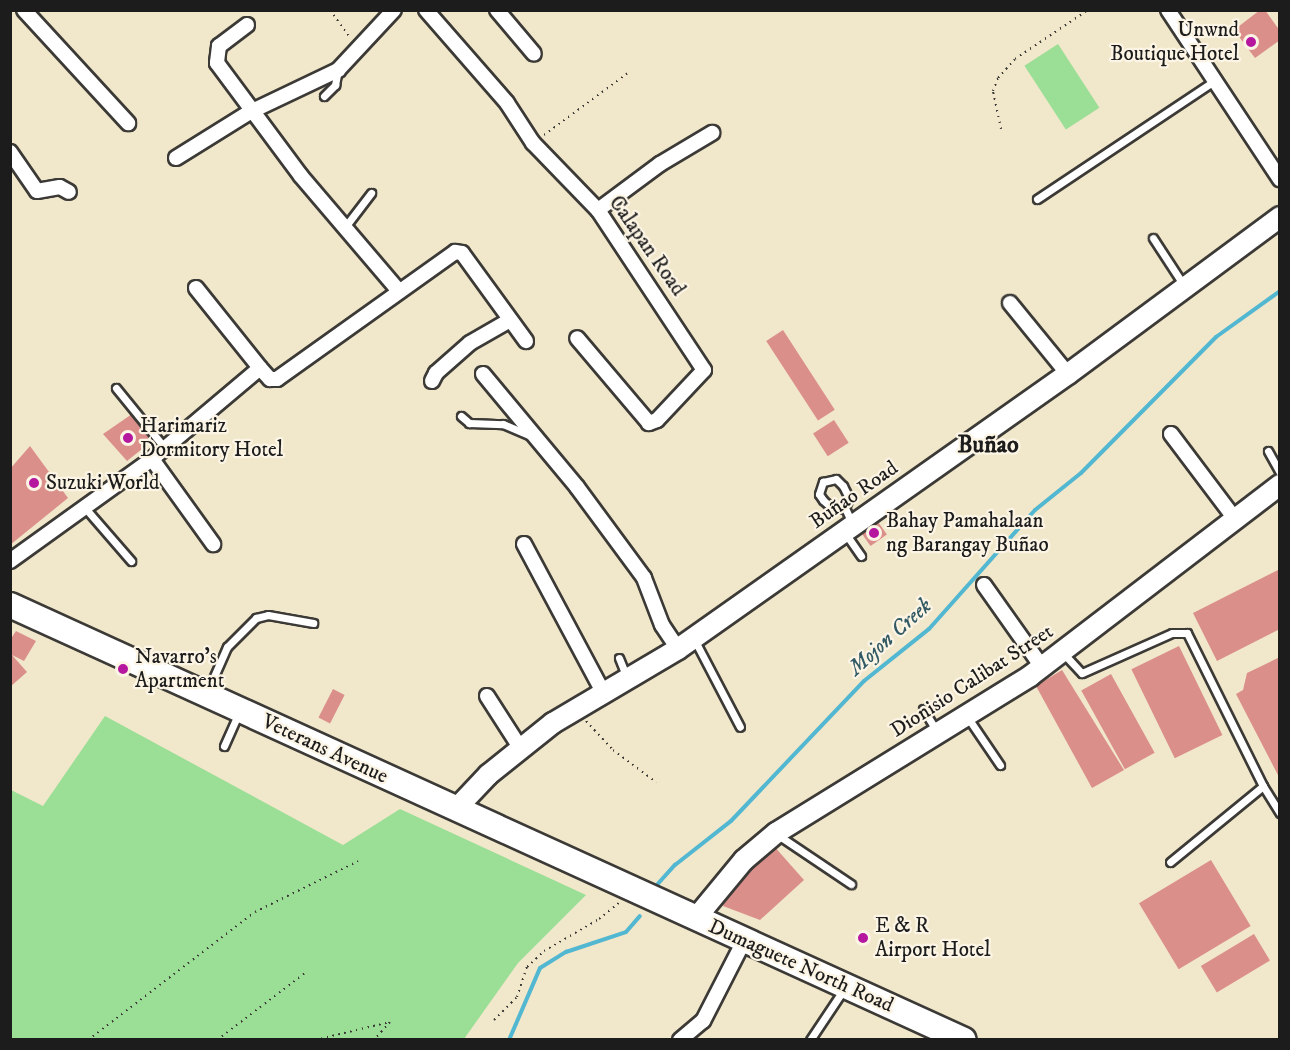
<!DOCTYPE html>
<html>
<head>
<meta charset="utf-8">
<style>
  body { margin:0 }
  #map { position:relative; width:1290px; height:1050px; overflow:hidden; background:#f1e7cb; font-family:"IM FELL DW Pica",serif }
  div>[style] { position:absolute }
  .green>* { inset:0; background:#9bde96; transform-origin:0 0 }
  .stream>* { height:4px; margin:-2px; padding:0 2px; transform-origin:2px; border-radius:2px; background:#52b7d1 }
  .building>* { inset:0; background:#db8f8b; transform-origin:0 0 }
  .path>* { height:2px; margin-top:-1px; transform-origin:0; background:repeating-linear-gradient(90deg,#3c3a36 0 1.5px,transparent 0 6px) }
  .roads { filter:drop-shadow(2px 0 #3c3a36) drop-shadow(-2px 0 #3c3a36) drop-shadow(0 2px #3c3a36) drop-shadow(0 -2px #3c3a36) }
  .lane>* { height:7px; margin:-3.5px; padding:0 3.5px; transform-origin:3.5px; border-radius:3.5px; background:#fff }
  .street>* { height:14px; margin:-7px; padding:0 7px; transform-origin:7px; border-radius:7px; background:#fff }
  .secondary>* { height:20px; margin:-10px; padding:0 10px; transform-origin:10px; border-radius:10px; background:#fff }
  .highway>* { height:24px; margin:-12px; padding:0 12px; transform-origin:12px; border-radius:12px; background:#fff }
  .dots>* { width:16px; height:16px; translate:-50% -50%; box-sizing:border-box; border:3px solid #fcf5e5; border-radius:50% }
  span { translate:-50% -50%; white-space:nowrap; text-align:center; line-height:1.15; -webkit-text-stroke:4.5px #fcf5e5; paint-order:stroke }
  .poi-label { font-size:21px; color:#1c1c1c }
  .right { translate:-100% -50%; text-align:right }
  .left { translate:0 -50%; text-align:left }
  .street-label { font-size:21px; color:#1c1c1c }
  .water-label { font-size:22px; color:#325a64; font-style:italic }
  .quarter-label { font-size:24px; color:#1c1c1c; font-weight:700 }
  .frame { position:absolute; inset:0; border:12px solid #1c1c1c; pointer-events:none }
</style>
</head>
<body>
<div id="map">
  <div class="green">
    <i style="left:1058px;top:44px;width:76px;height:40px;rotate:57deg"></i>
    <i style="clip-path:polygon(105px 716px,343px 845px,400px 809px,586px 895px,518px 963px,464px 1039px,11px 1039px,11px 790px,43px 806px)"></i>
  </div>
  <div class="stream">
    <i style="left:655px;top:887px;width:30px;rotate:-48deg"></i>
    <i style="left:675px;top:865px;width:71px;rotate:-38.2deg"></i>
    <i style="left:731px;top:821px;width:193px;rotate:-46.5deg"></i>
    <i style="left:864px;top:681px;width:83px;rotate:-38.7deg"></i>
    <i style="left:929px;top:629px;width:159px;rotate:-48.3deg"></i>
    <i style="left:1035px;top:510px;width:59px;rotate:-38.8deg"></i>
    <i style="left:1081px;top:473px;width:192px;rotate:-45.2deg"></i>
    <i style="left:1216px;top:337px;width:79px;rotate:-35.7deg"></i>
    <i style="left:509px;top:1040px;width:78px;rotate:-66.7deg"></i>
    <i style="left:540px;top:968px;width:31px;rotate:-32deg"></i>
    <i style="left:566px;top:952px;width:63px;rotate:-18.4deg"></i>
    <i style="left:626px;top:932px;width:21px;rotate:-49deg"></i>
  </div>
  <div class="building">
    <i style="clip-path:polygon(1260px 10px,1265px 10px,1280px 31px,1280px 40px,1255px 58px,1234px 30px)"></i>
    <i style="left:783px;top:330px;width:95px;height:20px;rotate:57deg"></i>
    <i style="clip-path:polygon(132px 414px,152px 441px,127px 461px,103px 434px)"></i>
    <i style="left:834px;top:420px;width:27px;height:25px;rotate:57deg"></i>
    <i style="clip-path:polygon(30px 446px,68px 498px,10px 545px,10px 469px)"></i>
    <i style="left:876px;top:519px;width:19px;height:20px;rotate:55deg"></i>
    <i style="clip-path:polygon(1280px 569px,1280px 629px,1217px 661px,1193px 613px)"></i>
    <i style="clip-path:polygon(16px 631px,36px 641px,24px 661px,12px 655px,27px 672px,10px 687px,10px 640px)"></i>
    <i style="left:1179px;top:646px;width:99px;height:53px;rotate:64deg"></i>
    <i style="clip-path:polygon(1280px 657px,1280px 779px,1236px 694px,1243px 690px,1247px 673px)"></i>
    <i style="clip-path:polygon(1062px 670px,1124px 770px,1092px 788px,1036px 686px)"></i>
    <i style="left:1111px;top:674px;width:90px;height:34px;rotate:61deg"></i>
    <i style="left:333px;top:689px;width:13px;height:32px;rotate:27deg"></i>
    <i style="clip-path:polygon(773px 845px,804px 880px,760px 920px,723px 906px,731px 886px)"></i>
    <i style="left:1211px;top:860px;width:77px;height:84px;rotate:59deg"></i>
    <i style="left:1254px;top:934px;width:31px;height:62px;rotate:59deg"></i>
  </div>
  <div class="path">
    <i style="left:330px;top:10px;width:34px;rotate:54deg"></i>
    <i style="left:1001px;top:129px;width:39px;rotate:-102deg"></i>
    <i style="left:993px;top:91px;width:14px;rotate:-69deg"></i>
    <i style="left:998px;top:78px;width:25px;rotate:-48deg"></i>
    <i style="left:1015px;top:59px;width:88px;rotate:-33.9deg"></i>
    <i style="left:544px;top:135px;width:106px;rotate:-36.5deg"></i>
    <i style="left:586px;top:721px;width:40px;rotate:47deg"></i>
    <i style="left:613px;top:750px;width:54px;rotate:36.7deg"></i>
    <i style="left:494px;top:1020px;width:33px;rotate:-45deg"></i>
    <i style="left:517px;top:997px;width:32px;rotate:-72deg"></i>
    <i style="left:527px;top:967px;width:23px;rotate:-43deg"></i>
    <i style="left:544px;top:951px;width:64px;rotate:-30.2deg"></i>
    <i style="left:599px;top:919px;width:26px;rotate:-39deg"></i>
    <i style="left:88px;top:1040px;width:210px;rotate:-37.5deg"></i>
    <i style="left:255px;top:912px;width:115px;rotate:-26.3deg"></i>
    <i style="left:217px;top:1040px;width:111px;rotate:-37.3deg"></i>
    <i style="left:315px;top:1040px;width:77px;rotate:-13.5deg"></i>
    <i style="left:390px;top:1022px;width:24px;rotate:132deg"></i>
  </div>
  <div class="roads">
    <div class="lane">
      <i style="left:324px;top:96px;width:16px;rotate:-45deg"></i>
      <i style="left:335px;top:85px;width:15px;rotate:-79deg"></i>
      <i style="left:1037px;top:199px;width:213px;rotate:-33.7deg"></i>
      <i style="left:345px;top:227px;width:43px;rotate:-52.6deg"></i>
      <i style="left:1153px;top:238px;width:59px;rotate:56.9deg"></i>
      <i style="left:116px;top:388px;width:77px;rotate:50.8deg"></i>
      <i style="left:461px;top:416px;width:11px;rotate:41deg"></i>
      <i style="left:469px;top:423px;width:34px;rotate:2deg"></i>
      <i style="left:503px;top:424px;width:28px;rotate:23deg"></i>
      <i style="left:1268px;top:451px;width:25px;rotate:61deg"></i>
      <i style="left:845px;top:508px;width:12px;rotate:175deg"></i>
      <i style="left:833px;top:509px;width:13px;rotate:-138deg"></i>
      <i style="left:823px;top:500px;width:7px;rotate:-124deg"></i>
      <i style="left:819px;top:494px;width:13px;rotate:-72deg"></i>
      <i style="left:823px;top:482px;width:13px;rotate:-13deg"></i>
      <i style="left:836px;top:479px;width:10px;rotate:45deg"></i>
      <i style="left:843px;top:486px;width:13px;rotate:63deg"></i>
      <i style="left:849px;top:498px;width:11px;rotate:112deg"></i>
      <i style="left:845px;top:508px;width:19px;rotate:65deg"></i>
      <i style="left:86px;top:509px;width:69px;rotate:49.1deg"></i>
      <i style="left:845px;top:533px;width:28px;rotate:55deg"></i>
      <i style="left:694px;top:639px;width:99px;rotate:62.4deg"></i>
      <i style="left:1064px;top:654px;width:26px;rotate:47deg"></i>
      <i style="left:1082px;top:673px;width:98px;rotate:-24deg"></i>
      <i style="left:1172px;top:633px;width:15px"></i>
      <i style="left:1187px;top:633px;width:171px;rotate:63.6deg"></i>
      <i style="left:1263px;top:786px;width:120px;rotate:140.7deg"></i>
      <i style="left:619px;top:658px;width:22px;rotate:68deg"></i>
      <i style="left:208px;top:690px;width:47px;rotate:-66.2deg"></i>
      <i style="left:227px;top:647px;width:41px;rotate:-45deg"></i>
      <i style="left:256px;top:618px;width:12px;rotate:-14deg"></i>
      <i style="left:268px;top:615px;width:46px;rotate:10.1deg"></i>
      <i style="left:923px;top:709px;width:26px;rotate:58deg"></i>
      <i style="left:968px;top:718px;width:57px;rotate:55.8deg"></i>
      <i style="left:224px;top:746px;width:36px;rotate:-66deg"></i>
      <i style="left:1263px;top:786px;width:32px;rotate:58deg"></i>
      <i style="left:778px;top:835px;width:88px;rotate:33.9deg"></i>
      <i style="left:810px;top:1040px;width:61px;rotate:-56.3deg"></i>
    </div>
    <div class="street">
      <i style="left:24px;top:10px;width:154px;rotate:47.4deg"></i>
      <i style="left:426px;top:10px;width:123px;rotate:48.9deg"></i>
      <i style="left:507px;top:103px;width:48px;rotate:57deg"></i>
      <i style="left:533px;top:143px;width:93px;rotate:45.9deg"></i>
      <i style="left:598px;top:210px;width:192px;rotate:56.5deg"></i>
      <i style="left:704px;top:370px;width:69px;rotate:133.2deg"></i>
      <i style="left:657px;top:420px;width:9px;rotate:159deg"></i>
      <i style="left:649px;top:423px;width:111px;rotate:-130.3deg"></i>
      <i style="left:497px;top:10px;width:57px;rotate:49.9deg"></i>
      <i style="left:1168px;top:10px;width:203px;rotate:56.5deg"></i>
      <i style="left:247px;top:25px;width:35px;rotate:143deg"></i>
      <i style="left:219px;top:46px;width:17px;rotate:97deg"></i>
      <i style="left:217px;top:63px;width:141px;rotate:53.4deg"></i>
      <i style="left:301px;top:176px;width:151px;rotate:49.6deg"></i>
      <i style="left:10px;top:152px;width:47px;rotate:55.3deg"></i>
      <i style="left:37px;top:191px;width:23px;rotate:-10deg"></i>
      <i style="left:60px;top:187px;width:10px;rotate:29deg"></i>
      <i style="left:176px;top:158px;width:87px;rotate:-31.9deg"></i>
      <i style="left:250px;top:112px;width:98px;rotate:-25.5deg"></i>
      <i style="left:338px;top:70px;width:82px;rotate:-47deg"></i>
      <i style="left:598px;top:210px;width:77px;rotate:-36.6deg"></i>
      <i style="left:660px;top:164px;width:61px;rotate:-30.8deg"></i>
      <i style="left:196px;top:288px;width:102px;rotate:51.3deg"></i>
      <i style="left:1010px;top:303px;width:92px;rotate:50.8deg"></i>
      <i style="left:483px;top:374px;width:147px;rotate:50.2deg"></i>
      <i style="left:577px;top:487px;width:113px;rotate:53.6deg"></i>
      <i style="left:644px;top:578px;width:50px;rotate:69deg"></i>
      <i style="left:662px;top:625px;width:29px;rotate:56deg"></i>
      <i style="left:432px;top:381px;width:9px;rotate:-63deg"></i>
      <i style="left:436px;top:373px;width:45px;rotate:-41.4deg"></i>
      <i style="left:470px;top:343px;width:46px;rotate:-29.9deg"></i>
      <i style="left:1171px;top:434px;width:106px;rotate:53deg"></i>
      <i style="left:152px;top:459px;width:105px;rotate:54.3deg"></i>
      <i style="left:524px;top:544px;width:170px;rotate:61.9deg"></i>
      <i style="left:10px;top:561px;width:175px;rotate:-35.7deg"></i>
      <i style="left:152px;top:459px;width:141px;rotate:-40.1deg"></i>
      <i style="left:260px;top:368px;width:15px;rotate:48deg"></i>
      <i style="left:270px;top:379px;width:7px"></i>
      <i style="left:277px;top:379px;width:219px;rotate:-35.5deg"></i>
      <i style="left:455px;top:252px;width:7px;rotate:8deg"></i>
      <i style="left:462px;top:253px;width:109px;rotate:54deg"></i>
      <i style="left:984px;top:585px;width:100px;rotate:54.7deg"></i>
      <i style="left:487px;top:696px;width:63px;rotate:57.3deg"></i>
      <i style="left:680px;top:1040px;width:30px;rotate:-40deg"></i>
      <i style="left:703px;top:1021px;width:90px;rotate:-62.9deg"></i>
    </div>
    <div class="secondary">
      <i style="left:456px;top:809px;width:47px;rotate:-46.7deg"></i>
      <i style="left:488px;top:775px;width:83px;rotate:-38.7deg"></i>
      <i style="left:553px;top:723px;width:145px;rotate:-30.6deg"></i>
      <i style="left:678px;top:649px;width:477px;rotate:-35.2deg"></i>
      <i style="left:1068px;top:374px;width:264px;rotate:-36.5deg"></i>
      <i style="left:696px;top:918px;width:75px;rotate:-50.4deg"></i>
      <i style="left:744px;top:860px;width:42px;rotate:-40.2deg"></i>
      <i style="left:776px;top:833px;width:299px;rotate:-31.7deg"></i>
      <i style="left:1030px;top:676px;width:315px;rotate:-37.4deg"></i>
    </div>
    <div class="highway">
      <i style="left:10px;top:605px;width:1048px;rotate:24.51deg"></i>
    </div>
  </div>
  <div class="dots">
    <i style="left:1251px;top:42px;background:#b5179e"></i>
    <i style="left:128px;top:438px;background:#b5179e"></i>
    <i style="left:34px;top:483px;background:#b5179e"></i>
    <i style="left:874px;top:533px;background:#b5179e"></i>
    <i style="left:123px;top:669px;background:#b5179e"></i>
    <i style="left:863px;top:938px;background:#b5179e"></i>
  </div>
  <div class="poi-label">
    <span class="right" style="left:1239px;top:42px">Unwnd<br>Boutique Hotel</span>
    <span class="left" style="left:140px;top:438px">Harimariz<br>Dormitory Hotel</span>
    <span class="left" style="left:46px;top:483px">Suzuki World</span>
    <span class="left" style="left:886px;top:533px">Bahay Pamahalaan<br>ng Barangay Buñao</span>
    <span class="left" style="left:135px;top:669px">Navarro's<br>Apartment</span>
    <span class="left" style="left:875px;top:938px">E &amp; R<br>Airport Hotel</span>
  </div>
  <div class="street-label">
    <span style="left:647px;top:246px;rotate:55deg">Calapan Road</span>
    <span style="left:854px;top:495px;rotate:-35deg">Buñao Road</span>
    <span style="left:972px;top:681px;rotate:-33deg">Dionisio Calibat Street</span>
    <span style="left:325px;top:749px;rotate:25deg">Veterans Avenue</span>
    <span style="left:801px;top:966px;rotate:24deg">Dumaguete North Road</span>
  </div>
  <div class="water-label">
    <span style="left:890px;top:637px;rotate:-42deg">Mojon Creek</span>
  </div>
  <div class="quarter-label">
    <span style="left:988px;top:446px">Buñao</span>
  </div>
  <div class="frame"></div>
</div>
</body>
</html>
